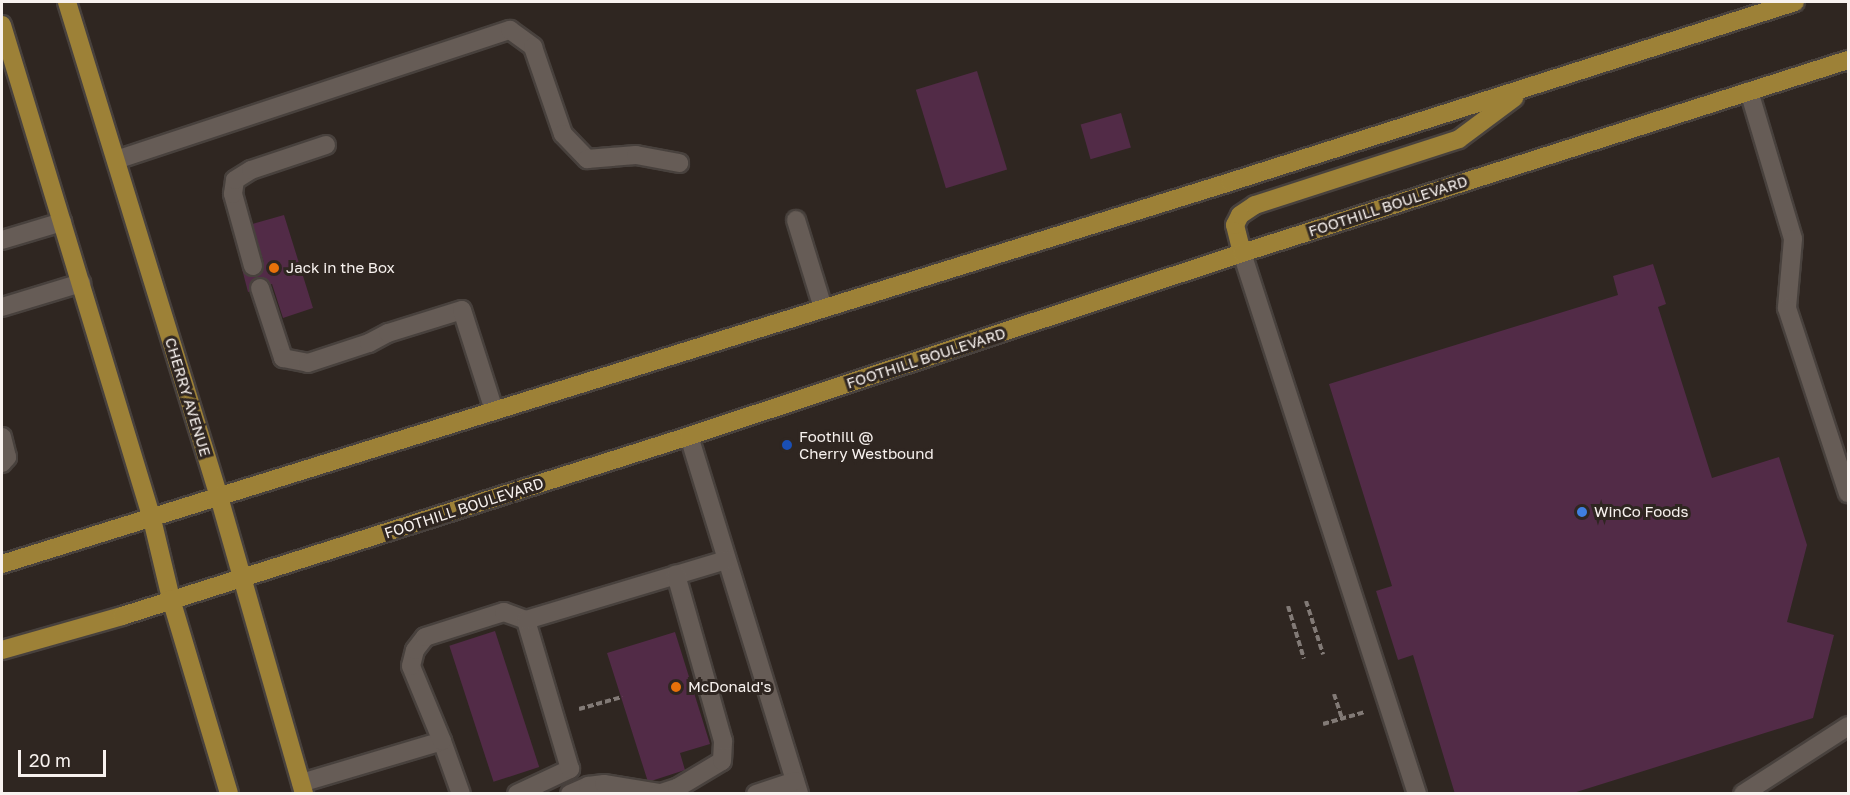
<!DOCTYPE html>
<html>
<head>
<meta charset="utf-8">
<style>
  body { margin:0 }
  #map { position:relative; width:1850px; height:795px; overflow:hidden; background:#2f2621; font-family:"Golos Text",sans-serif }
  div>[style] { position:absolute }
  .building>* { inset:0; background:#522b47; transform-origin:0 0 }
  .path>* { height:4px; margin-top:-2px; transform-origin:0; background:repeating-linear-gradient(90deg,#827a76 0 6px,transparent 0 9px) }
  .roads { filter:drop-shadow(2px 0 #48413d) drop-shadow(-2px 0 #48413d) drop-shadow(0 2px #48413d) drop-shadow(0 -2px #48413d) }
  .minor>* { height:18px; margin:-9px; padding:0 9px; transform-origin:9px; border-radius:9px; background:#665c56 }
  .major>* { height:18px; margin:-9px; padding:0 9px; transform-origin:9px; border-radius:9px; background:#9d8137 }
  .dots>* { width:16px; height:16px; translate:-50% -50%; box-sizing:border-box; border:3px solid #2f2621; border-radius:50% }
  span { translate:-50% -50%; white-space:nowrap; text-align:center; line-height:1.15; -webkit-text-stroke:6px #2f2621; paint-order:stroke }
  .street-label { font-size:15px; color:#f8f2ef }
  .poi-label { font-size:15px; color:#f8f2ef }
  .left { translate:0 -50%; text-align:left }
  .frame { position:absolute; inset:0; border:3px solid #f8f2ef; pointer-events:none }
  .scale { position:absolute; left:18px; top:750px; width:88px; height:27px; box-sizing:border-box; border:3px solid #f8f2ef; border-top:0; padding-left:8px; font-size:18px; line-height:21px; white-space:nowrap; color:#f8f2ef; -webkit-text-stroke:4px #2f2621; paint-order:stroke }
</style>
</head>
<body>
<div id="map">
  <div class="building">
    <i style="left:977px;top:71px;width:103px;height:64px;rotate:73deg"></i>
    <i style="left:1121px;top:113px;width:36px;height:42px;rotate:74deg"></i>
    <i style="clip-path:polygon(284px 215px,313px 308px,283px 318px,272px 284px,248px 292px,242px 269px,264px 263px,252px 224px)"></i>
    <i style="clip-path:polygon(1653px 264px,1666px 304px,1658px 307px,1712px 478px,1779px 457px,1807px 545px,1787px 622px,1834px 635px,1813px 718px,1570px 794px,1455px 794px,1413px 655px,1398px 660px,1376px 591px,1392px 586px,1329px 384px,1618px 295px,1613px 276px)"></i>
    <i style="left:495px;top:631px;width:143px;height:48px;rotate:72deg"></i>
    <i style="clip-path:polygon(675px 632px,710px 744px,680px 753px,685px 770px,648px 782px,607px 653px)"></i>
  </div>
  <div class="path">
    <i style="left:1306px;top:601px;width:56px;rotate:72.2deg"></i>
    <i style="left:1288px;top:606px;width:55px;rotate:73.2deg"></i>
    <i style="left:1334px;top:694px;width:26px;rotate:72deg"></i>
    <i style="left:579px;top:709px;width:45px;rotate:-15.6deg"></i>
    <i style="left:1323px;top:724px;width:44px;rotate:-15.9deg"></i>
  </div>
  <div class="roads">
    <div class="minor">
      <i style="left:1749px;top:91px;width:154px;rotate:73.4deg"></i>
      <i style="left:1793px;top:239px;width:69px;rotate:95deg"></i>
      <i style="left:1787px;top:308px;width:195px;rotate:71.8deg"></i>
      <i style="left:116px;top:160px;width:415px;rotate:-18.3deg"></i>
      <i style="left:510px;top:30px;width:29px;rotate:36deg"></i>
      <i style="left:533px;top:47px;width:92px;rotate:71deg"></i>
      <i style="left:563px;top:134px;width:35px;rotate:46deg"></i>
      <i style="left:587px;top:159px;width:49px;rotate:-4.7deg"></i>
      <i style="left:636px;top:155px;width:44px;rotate:10.5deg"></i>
      <i style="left:796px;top:220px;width:92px;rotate:72.9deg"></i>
      <i style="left:2px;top:240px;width:63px;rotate:-16.7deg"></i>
      <i style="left:1242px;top:253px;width:569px;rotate:72.07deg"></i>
      <i style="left:253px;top:266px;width:75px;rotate:-105.5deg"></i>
      <i style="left:233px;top:194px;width:14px;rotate:-82deg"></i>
      <i style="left:235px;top:180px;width:19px;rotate:-32deg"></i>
      <i style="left:251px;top:170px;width:79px;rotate:-18.4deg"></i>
      <i style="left:260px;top:288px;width:74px;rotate:71.8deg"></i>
      <i style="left:283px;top:358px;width:25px;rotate:11deg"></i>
      <i style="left:308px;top:363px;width:64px;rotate:-18.2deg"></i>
      <i style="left:369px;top:343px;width:21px;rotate:-28deg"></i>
      <i style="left:388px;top:333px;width:77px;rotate:-17.3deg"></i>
      <i style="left:462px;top:310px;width:105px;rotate:72.3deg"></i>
      <i style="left:2px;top:307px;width:83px;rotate:-16.9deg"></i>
      <i style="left:689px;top:436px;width:375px;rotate:72.9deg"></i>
      <i style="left:2px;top:437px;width:21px;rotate:76deg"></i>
      <i style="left:7px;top:457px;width:8px;rotate:130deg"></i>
      <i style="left:442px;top:741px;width:56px;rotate:70.3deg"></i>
      <i style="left:301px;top:783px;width:147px;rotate:-16.6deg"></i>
      <i style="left:442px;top:741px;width:81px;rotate:-112.5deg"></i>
      <i style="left:411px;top:666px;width:16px;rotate:-76deg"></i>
      <i style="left:415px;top:650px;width:16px;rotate:-52deg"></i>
      <i style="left:425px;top:637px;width:83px;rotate:-17.6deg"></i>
      <i style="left:504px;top:612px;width:23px;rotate:20deg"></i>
      <i style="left:517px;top:794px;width:59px;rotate:-25.3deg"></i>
      <i style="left:570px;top:769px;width:155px;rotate:-106.5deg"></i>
      <i style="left:526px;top:620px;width:209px;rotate:-16.7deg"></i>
      <i style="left:570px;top:794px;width:20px;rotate:-24deg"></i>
      <i style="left:588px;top:786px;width:16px;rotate:-7deg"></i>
      <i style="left:604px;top:784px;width:57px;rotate:9.1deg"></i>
      <i style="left:658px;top:794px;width:20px;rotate:-18deg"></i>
      <i style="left:677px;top:788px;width:52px;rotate:-31deg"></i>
      <i style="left:722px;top:761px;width:20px;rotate:-87deg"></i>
      <i style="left:723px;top:741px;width:173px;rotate:-105.8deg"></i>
      <i style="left:756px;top:794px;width:41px;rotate:-18.4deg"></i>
      <i style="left:1743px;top:794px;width:125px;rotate:-32.9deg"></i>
    </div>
    <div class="major">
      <i style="left:67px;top:2px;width:518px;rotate:72.93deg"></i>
      <i style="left:219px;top:497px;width:309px;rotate:74deg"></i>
      <i style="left:2px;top:25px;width:516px;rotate:73.11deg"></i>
      <i style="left:152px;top:519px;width:82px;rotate:76.6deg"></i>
      <i style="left:171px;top:599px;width:203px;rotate:73.4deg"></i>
      <i style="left:1242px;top:253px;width:29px;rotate:-104deg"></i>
      <i style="left:1235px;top:225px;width:11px;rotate:-63deg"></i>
      <i style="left:1240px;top:215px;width:18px;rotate:-34deg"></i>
      <i style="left:1255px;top:205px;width:214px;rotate:-17.9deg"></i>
      <i style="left:1459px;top:139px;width:69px;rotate:-36.7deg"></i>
      <i style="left:2px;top:564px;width:1286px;rotate:-17.28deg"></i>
      <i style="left:1230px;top:182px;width:593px;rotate:-17.67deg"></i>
      <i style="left:2px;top:650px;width:125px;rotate:-15.8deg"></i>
      <i style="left:122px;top:616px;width:595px;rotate:-17.61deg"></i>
      <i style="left:689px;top:436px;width:582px;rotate:-18.31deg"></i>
      <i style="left:1242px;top:253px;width:636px;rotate:-17.67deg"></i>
    </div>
  </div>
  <div class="dots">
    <i style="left:274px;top:268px;background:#e8710a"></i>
    <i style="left:787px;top:445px;background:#1a4fb4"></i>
    <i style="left:1582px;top:512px;background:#3f7fe0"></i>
    <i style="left:676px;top:687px;background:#e8710a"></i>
  </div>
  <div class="street-label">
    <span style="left:1388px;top:206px;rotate:-18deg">FOOTHILL BOULEVARD</span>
    <span style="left:926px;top:358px;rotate:-18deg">FOOTHILL BOULEVARD</span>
    <span style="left:188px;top:397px;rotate:73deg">CHERRY AVENUE</span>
    <span style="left:464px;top:508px;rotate:-18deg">FOOTHILL BOULEVARD</span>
  </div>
  <div class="poi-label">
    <span class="left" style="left:286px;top:268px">Jack in the Box</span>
    <span class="left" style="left:799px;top:445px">Foothill @<br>Cherry Westbound</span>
    <span class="left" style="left:1594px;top:512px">WinCo Foods</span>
    <span class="left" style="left:688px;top:687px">McDonald's</span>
  </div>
  <div class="frame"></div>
  <div class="scale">20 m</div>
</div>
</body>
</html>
